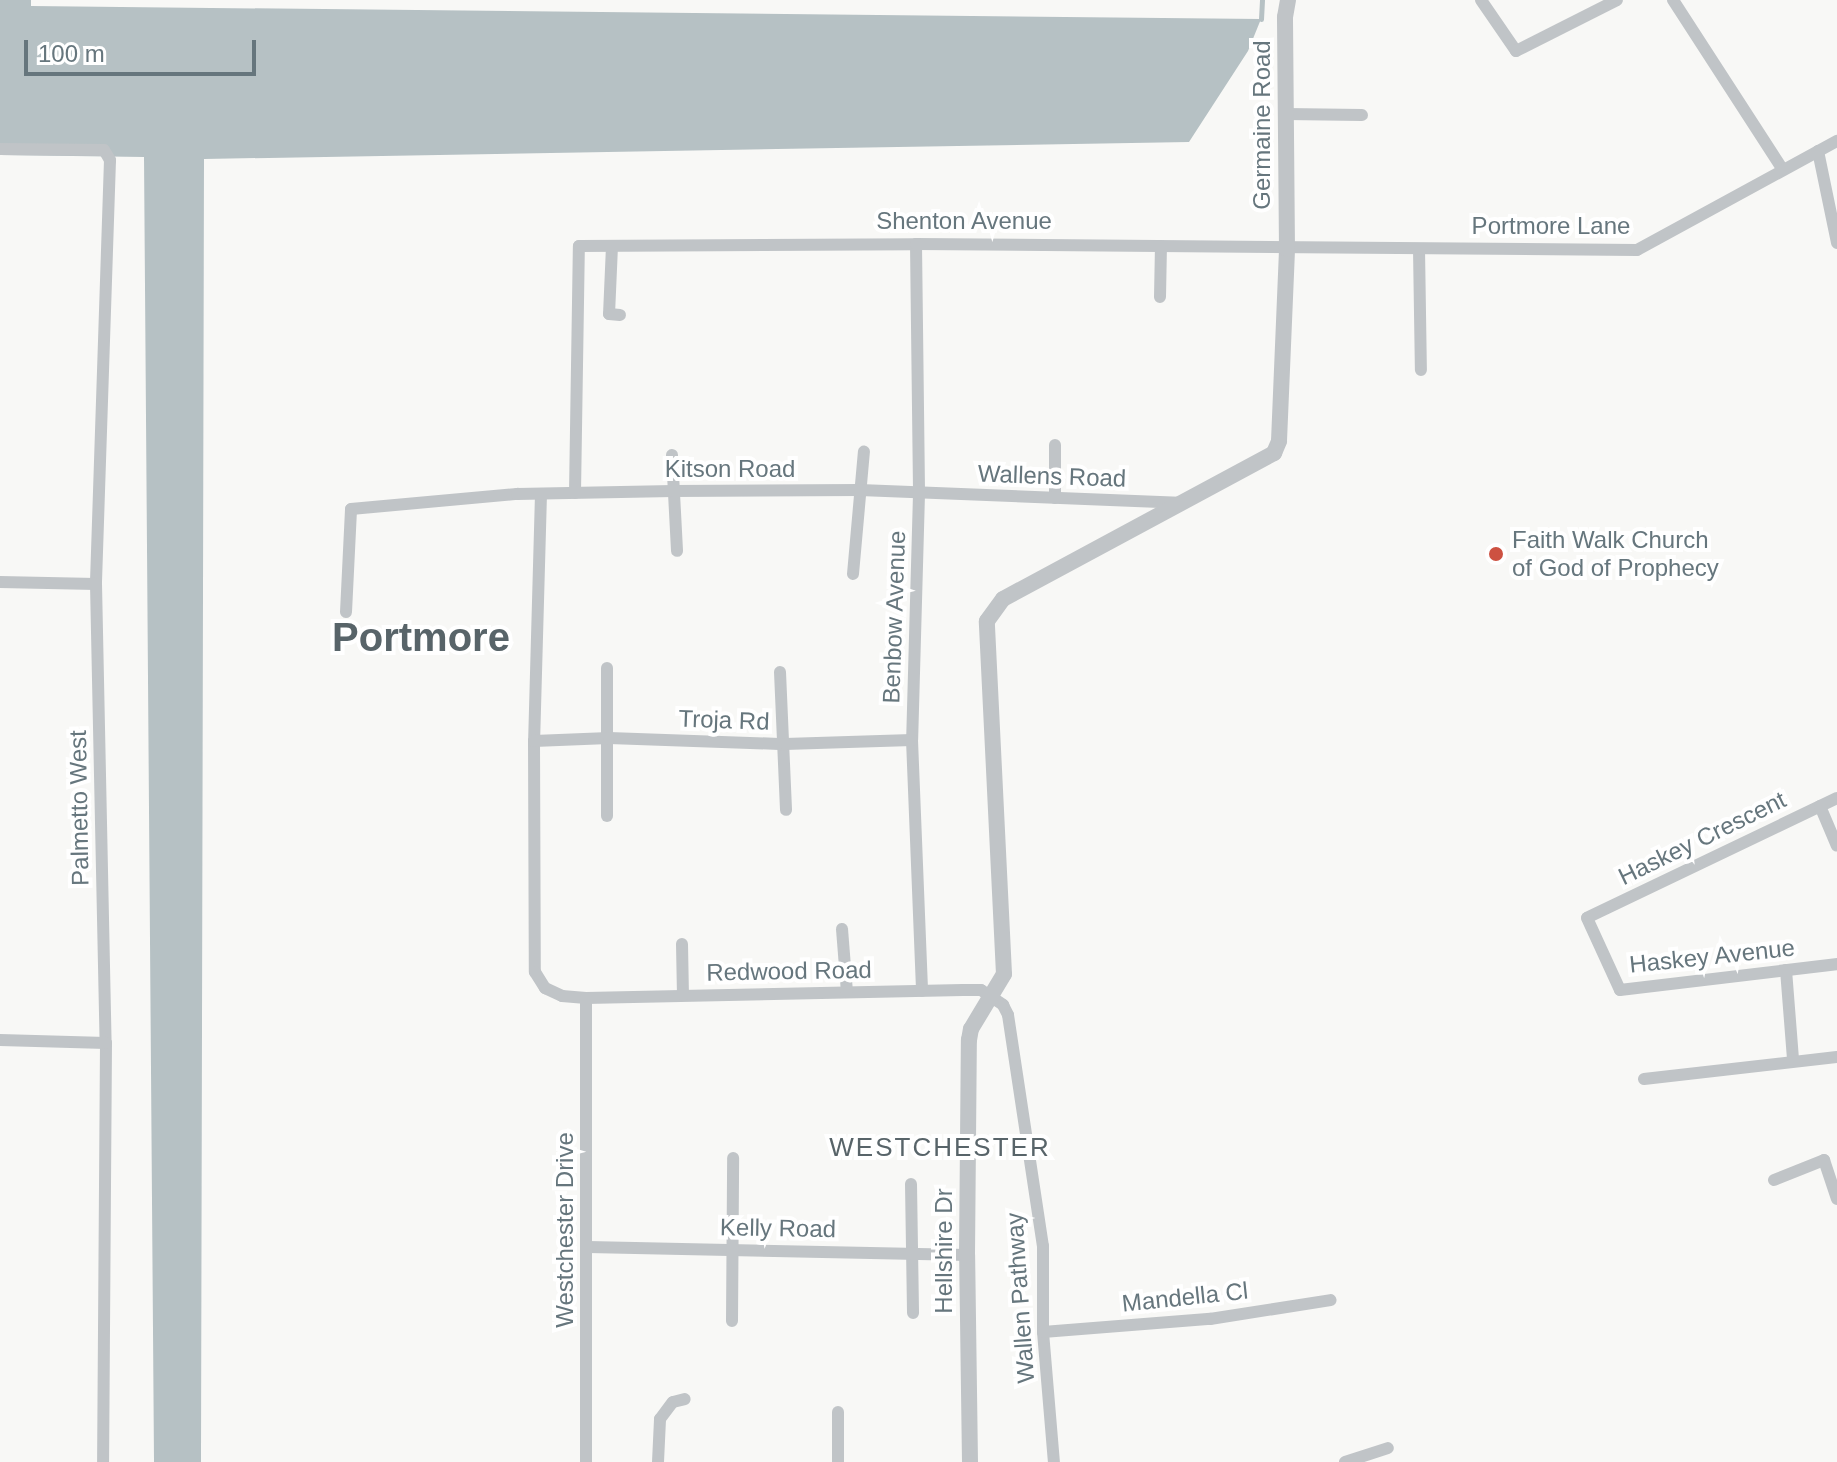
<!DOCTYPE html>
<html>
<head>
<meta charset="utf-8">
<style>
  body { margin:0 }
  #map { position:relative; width:1837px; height:1462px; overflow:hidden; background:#f8f8f6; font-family:Helvetica,sans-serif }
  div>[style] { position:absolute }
  .water>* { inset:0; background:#b6c1c4 }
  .stream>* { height:5px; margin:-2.5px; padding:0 2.5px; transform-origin:2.5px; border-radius:2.5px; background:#b6c1c4 }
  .minor>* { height:12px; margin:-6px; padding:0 6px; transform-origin:6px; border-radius:6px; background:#c0c4c7 }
  .tertiary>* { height:16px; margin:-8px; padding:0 8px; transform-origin:8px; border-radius:8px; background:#c0c4c7 }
  .dots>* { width:22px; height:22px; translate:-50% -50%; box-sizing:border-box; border:4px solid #fff; border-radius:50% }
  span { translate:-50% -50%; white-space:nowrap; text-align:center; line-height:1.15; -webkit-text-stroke:8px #fff; paint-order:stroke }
  .street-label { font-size:24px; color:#66767d }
  .poi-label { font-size:24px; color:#66767d }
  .left { translate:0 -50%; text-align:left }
  .neighbourhood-label { font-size:26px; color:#586469; letter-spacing:2px }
  .town-label { font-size:40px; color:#586469; font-weight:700 }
  .scale { position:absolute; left:24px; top:40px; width:232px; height:36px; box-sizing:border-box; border:4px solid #66767d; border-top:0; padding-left:10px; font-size:24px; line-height:28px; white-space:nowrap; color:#66767d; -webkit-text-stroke:6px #fff; paint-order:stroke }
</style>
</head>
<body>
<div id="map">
  <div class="water">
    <i style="clip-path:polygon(0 0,31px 0,31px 6px,1261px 19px,1248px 51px,1189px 142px,204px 159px,201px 1462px,154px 1462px,144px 157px,0 155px)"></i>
  </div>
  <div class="stream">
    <i style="left:1261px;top:19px;width:19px;rotate:-87deg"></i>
  </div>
  <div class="minor">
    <i style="left:1481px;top:0;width:62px;rotate:55.5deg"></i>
    <i style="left:1516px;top:51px;width:113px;rotate:-26.8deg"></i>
    <i style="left:1673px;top:0;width:202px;rotate:57.1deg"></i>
    <i style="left:1286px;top:114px;width:76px;rotate:0.8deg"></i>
    <i style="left:0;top:149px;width:104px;rotate:0.6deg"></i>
    <i style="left:104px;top:150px;width:12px;rotate:59deg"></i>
    <i style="left:110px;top:160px;width:424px;rotate:91.9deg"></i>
    <i style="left:96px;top:584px;width:459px;rotate:88.8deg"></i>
    <i style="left:106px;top:1043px;width:419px;rotate:90.4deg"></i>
    <i style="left:1818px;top:151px;width:94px;rotate:78.3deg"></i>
    <i style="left:916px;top:244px;width:250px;rotate:89.3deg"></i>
    <i style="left:919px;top:494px;width:246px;rotate:91.6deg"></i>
    <i style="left:912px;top:740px;width:251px;rotate:87.7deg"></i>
    <i style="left:612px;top:246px;width:68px;rotate:92.5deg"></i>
    <i style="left:609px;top:314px;width:11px;rotate:5deg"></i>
    <i style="left:1419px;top:249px;width:121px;rotate:89.1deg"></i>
    <i style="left:1160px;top:297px;width:51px;rotate:-88.9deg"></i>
    <i style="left:672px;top:455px;width:96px;rotate:87deg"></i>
    <i style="left:575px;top:493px;width:247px;rotate:-89.1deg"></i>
    <i style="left:579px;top:246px;width:337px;rotate:-0.3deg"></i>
    <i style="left:916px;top:244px;width:721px;rotate:0.48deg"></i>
    <i style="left:1637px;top:250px;width:228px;rotate:-28.6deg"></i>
    <i style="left:541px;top:494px;width:247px;rotate:91.6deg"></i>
    <i style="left:534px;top:741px;width:231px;rotate:89.8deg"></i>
    <i style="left:535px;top:972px;width:19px;rotate:58deg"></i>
    <i style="left:545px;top:988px;width:19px;rotate:25deg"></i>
    <i style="left:562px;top:996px;width:24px;rotate:5deg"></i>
    <i style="left:586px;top:998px;width:377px;rotate:-1.2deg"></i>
    <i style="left:963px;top:990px;width:18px"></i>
    <i style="left:981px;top:990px;width:27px;rotate:34deg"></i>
    <i style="left:1003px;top:1005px;width:11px;rotate:63deg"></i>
    <i style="left:1008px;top:1015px;width:234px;rotate:81.4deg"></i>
    <i style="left:1043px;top:1246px;width:86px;rotate:90deg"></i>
    <i style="left:1043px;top:1332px;width:130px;rotate:85.2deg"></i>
    <i style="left:1055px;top:498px;width:53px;rotate:-90deg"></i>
    <i style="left:853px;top:574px;width:123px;rotate:-84.9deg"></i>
    <i style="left:0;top:582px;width:96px;rotate:1.2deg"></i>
    <i style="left:346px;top:612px;width:103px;rotate:-87.2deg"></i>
    <i style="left:351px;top:509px;width:167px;rotate:-5.2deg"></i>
    <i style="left:517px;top:494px;width:156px;rotate:-1.1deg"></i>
    <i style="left:673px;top:491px;width:187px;rotate:-0.3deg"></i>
    <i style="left:860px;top:490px;width:319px;rotate:2.3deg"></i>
    <i style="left:607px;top:668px;width:148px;rotate:90deg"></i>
    <i style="left:780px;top:672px;width:138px;rotate:87.5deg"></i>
    <i style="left:534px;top:741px;width:75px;rotate:-2.3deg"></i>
    <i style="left:609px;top:738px;width:176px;rotate:2deg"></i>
    <i style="left:785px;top:744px;width:127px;rotate:-1.8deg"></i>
    <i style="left:1837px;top:798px;width:277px;rotate:154.4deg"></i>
    <i style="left:1587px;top:918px;width:79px;rotate:65.4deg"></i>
    <i style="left:1620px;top:990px;width:219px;rotate:-6.8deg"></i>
    <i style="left:1820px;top:806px;width:43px;rotate:67deg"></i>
    <i style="left:842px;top:929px;width:63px;rotate:85.5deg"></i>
    <i style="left:682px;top:944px;width:51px;rotate:88.9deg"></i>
    <i style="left:1786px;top:970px;width:89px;rotate:85.5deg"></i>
    <i style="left:0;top:1040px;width:106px;rotate:1.6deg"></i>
    <i style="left:1644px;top:1079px;width:194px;rotate:-6.5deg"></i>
    <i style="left:1774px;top:1180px;width:54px;rotate:-21.8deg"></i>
    <i style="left:1824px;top:1160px;width:41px;rotate:71.6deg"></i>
    <i style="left:911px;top:1184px;width:129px;rotate:89.1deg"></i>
    <i style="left:588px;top:1247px;width:379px;rotate:1.2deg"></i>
    <i style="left:732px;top:1321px;width:163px;rotate:-89.6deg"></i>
    <i style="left:1043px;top:1332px;width:168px;rotate:-4.5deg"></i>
    <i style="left:1210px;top:1319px;width:122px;rotate:-8.9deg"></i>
    <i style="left:586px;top:1462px;width:464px;rotate:-90deg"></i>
    <i style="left:658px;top:1462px;width:43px;rotate:-87.3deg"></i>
    <i style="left:660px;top:1419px;width:21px;rotate:-53deg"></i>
    <i style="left:673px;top:1402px;width:12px;rotate:-14deg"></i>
    <i style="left:838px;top:1462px;width:50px;rotate:-90deg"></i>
    <i style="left:1345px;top:1462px;width:45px;rotate:-18deg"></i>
  </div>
  <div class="tertiary">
    <i style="left:970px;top:1462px;width:207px;rotate:-90.8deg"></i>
    <i style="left:967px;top:1255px;width:215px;rotate:-89.5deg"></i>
    <i style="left:969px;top:1040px;width:11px;rotate:-80deg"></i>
    <i style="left:971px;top:1029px;width:64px;rotate:-59deg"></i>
    <i style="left:1004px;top:974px;width:353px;rotate:-92.8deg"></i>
    <i style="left:987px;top:621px;width:27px;rotate:-54deg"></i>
    <i style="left:1003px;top:599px;width:308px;rotate:-28.3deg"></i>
    <i style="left:1274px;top:453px;width:13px;rotate:-67deg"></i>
    <i style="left:1279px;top:441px;width:192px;rotate:-87.6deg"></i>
    <i style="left:1287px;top:249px;width:232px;rotate:-90.5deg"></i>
    <i style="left:1285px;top:17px;width:17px;rotate:-80deg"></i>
  </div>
  <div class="dots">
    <i style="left:1496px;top:554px;background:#cd5141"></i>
  </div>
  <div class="street-label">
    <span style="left:1262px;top:125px;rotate:-90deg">Germaine Road</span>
    <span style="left:964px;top:221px">Shenton Avenue</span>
    <span style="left:1551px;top:226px">Portmore Lane</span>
    <span style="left:730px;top:469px">Kitson Road</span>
    <span style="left:1052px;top:476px;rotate:2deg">Wallens Road</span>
    <span style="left:894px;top:617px;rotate:-88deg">Benbow Avenue</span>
    <span style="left:724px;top:720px;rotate:2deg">Troja Rd</span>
    <span style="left:79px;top:808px;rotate:-91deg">Palmetto West</span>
    <span style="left:1702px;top:838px;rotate:-26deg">Haskey Crescent</span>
    <span style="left:1712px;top:956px;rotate:-6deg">Haskey Avenue</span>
    <span style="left:789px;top:971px;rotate:-1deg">Redwood Road</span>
    <span style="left:778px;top:1228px;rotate:1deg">Kelly Road</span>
    <span style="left:565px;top:1230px;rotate:-90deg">Westchester Drive</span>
    <span style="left:944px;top:1251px;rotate:-90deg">Hellshire Dr</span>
    <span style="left:1185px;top:1297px;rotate:-6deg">Mandella Cl</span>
    <span style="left:1020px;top:1298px;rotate:-94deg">Wallen Pathway</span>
  </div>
  <div class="poi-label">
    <span class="left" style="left:1512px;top:554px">Faith Walk Church<br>of God of Prophecy</span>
  </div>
  <div class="neighbourhood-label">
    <span style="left:940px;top:1148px">WESTCHESTER</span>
  </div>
  <div class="town-label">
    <span style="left:421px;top:637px">Portmore</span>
  </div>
  <div class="scale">100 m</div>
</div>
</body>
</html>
